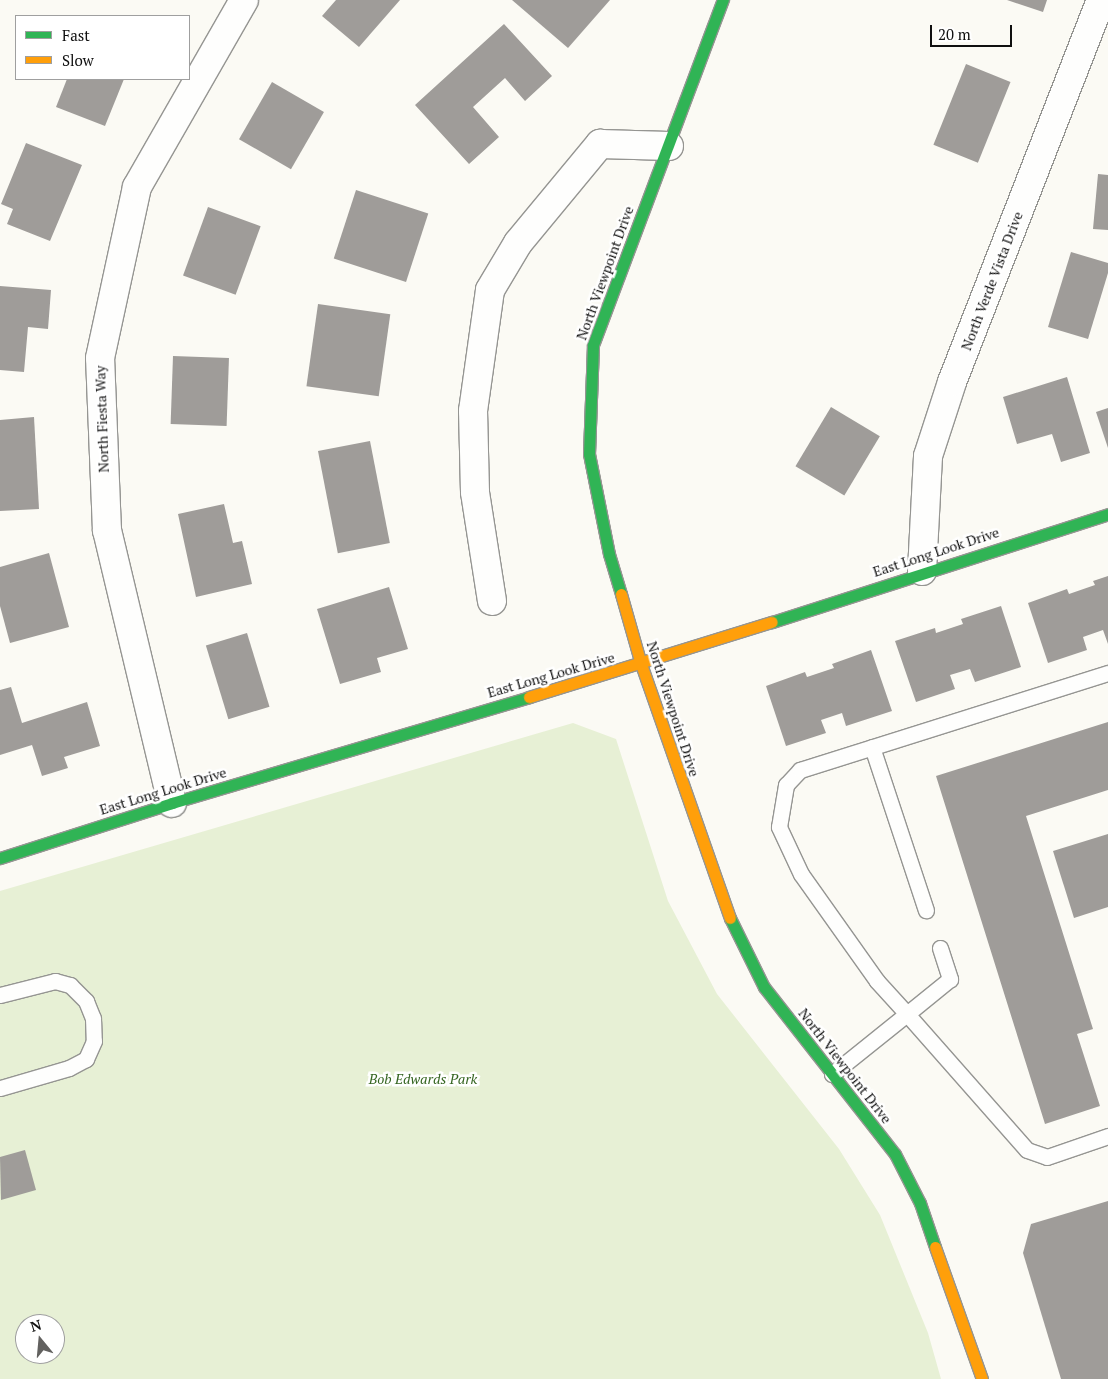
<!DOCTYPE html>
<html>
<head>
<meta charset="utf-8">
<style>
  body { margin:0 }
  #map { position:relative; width:1108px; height:1379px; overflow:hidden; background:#fbfaf4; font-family:"PT Serif",serif }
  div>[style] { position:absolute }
  .green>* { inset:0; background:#e7f0d5 }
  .building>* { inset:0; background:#9f9c99; transform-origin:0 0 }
  .roads { filter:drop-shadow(1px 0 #959592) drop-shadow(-1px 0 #959592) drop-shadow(0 1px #959592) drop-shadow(0 -1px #959592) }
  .lane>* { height:15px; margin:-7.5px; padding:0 7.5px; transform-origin:7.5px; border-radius:7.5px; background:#fefefd }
  .street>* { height:28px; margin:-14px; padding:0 14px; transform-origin:14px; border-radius:14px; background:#fefefd }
  .fast>* { height:11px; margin:-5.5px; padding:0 5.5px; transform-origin:5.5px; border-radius:5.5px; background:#30b455 }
  .slow>* { height:11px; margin:-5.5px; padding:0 5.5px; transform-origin:5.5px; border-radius:5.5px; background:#ff9f0a }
  span { translate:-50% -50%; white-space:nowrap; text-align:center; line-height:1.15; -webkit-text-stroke:5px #fff; paint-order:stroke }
  .street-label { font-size:14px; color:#0f0f0f }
  .park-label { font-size:14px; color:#356521; font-style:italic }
  .legend { position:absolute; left:15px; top:15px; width:175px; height:65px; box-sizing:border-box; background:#fff; border:1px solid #9f9f9f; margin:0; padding:6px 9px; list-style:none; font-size:15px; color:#0f0f0f }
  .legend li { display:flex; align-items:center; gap:10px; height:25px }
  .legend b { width:25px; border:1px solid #9f9f9f }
  .north { position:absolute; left:15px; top:1314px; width:50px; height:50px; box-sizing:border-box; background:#fff; border:1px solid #9f9f9f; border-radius:50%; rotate:343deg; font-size:14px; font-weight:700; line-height:20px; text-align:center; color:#0f0f0f }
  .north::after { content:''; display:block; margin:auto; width:18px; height:22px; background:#62615f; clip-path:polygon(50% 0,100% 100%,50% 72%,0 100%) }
  .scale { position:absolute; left:930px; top:25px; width:82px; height:22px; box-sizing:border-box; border:2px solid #0f0f0f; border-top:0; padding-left:6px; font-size:15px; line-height:18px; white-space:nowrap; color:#0f0f0f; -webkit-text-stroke:4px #fff; paint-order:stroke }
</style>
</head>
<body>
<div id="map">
  <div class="green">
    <i style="clip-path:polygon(evenodd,573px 723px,616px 739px,668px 901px,717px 994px,839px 1149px,880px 1215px,928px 1333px,941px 1379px,0 1379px,0 891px,573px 723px,25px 1324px,55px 1324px,55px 1354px,25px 1354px,25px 1324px)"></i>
  </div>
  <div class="building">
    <i style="clip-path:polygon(336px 0,400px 0,359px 47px,322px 16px)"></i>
    <i style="clip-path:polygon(512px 0,610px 0,568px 48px)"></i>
    <i style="clip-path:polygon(1007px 0,1047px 0,1043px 12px)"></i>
    <i style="clip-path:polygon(504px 24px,552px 76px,525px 101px,505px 78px,473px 107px,499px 137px,469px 164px,415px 105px)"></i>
    <i style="left:966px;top:64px;width:48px;height:87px;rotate:22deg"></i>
    <i style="clip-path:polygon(67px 79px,124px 79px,105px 126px,56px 107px)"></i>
    <i style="left:272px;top:82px;width:60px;height:66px;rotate:30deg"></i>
    <i style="clip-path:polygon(26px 143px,82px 165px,50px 241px,7px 224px,13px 209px,1px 204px)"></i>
    <i style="clip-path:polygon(1098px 174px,1108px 175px,1108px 230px,1093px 229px)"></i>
    <i style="left:356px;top:190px;width:76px;height:72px;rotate:18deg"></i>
    <i style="left:208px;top:207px;width:56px;height:73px;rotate:20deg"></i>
    <i style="clip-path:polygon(1071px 252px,1108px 263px,1108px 273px,1088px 339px,1048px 327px)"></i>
    <i style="clip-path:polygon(0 286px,51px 290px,48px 329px,28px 327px,24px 372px,0 370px)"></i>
    <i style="left:318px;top:304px;width:73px;height:83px;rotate:8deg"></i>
    <i style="left:173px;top:356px;width:56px;height:68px;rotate:2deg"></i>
    <i style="clip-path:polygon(1067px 377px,1090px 453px,1061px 462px,1052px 434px,1017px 444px,1003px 397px)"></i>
    <i style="left:831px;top:407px;width:57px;height:69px;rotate:31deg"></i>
    <i style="clip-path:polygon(1108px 408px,1108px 448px,1096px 412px)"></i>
    <i style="clip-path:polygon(34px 417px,39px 509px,0 511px,0 420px)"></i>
    <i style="left:370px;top:441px;width:104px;height:53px;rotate:79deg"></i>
    <i style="clip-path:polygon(224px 504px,233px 543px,242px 541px,252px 584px,196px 597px,178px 514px)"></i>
    <i style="clip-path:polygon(49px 553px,69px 627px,10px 643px,0 606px,0 567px)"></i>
    <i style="clip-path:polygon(1108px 576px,1108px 644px,1103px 630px,1083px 637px,1087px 650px,1048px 663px,1028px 603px,1067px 589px,1069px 594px,1095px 585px,1093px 581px)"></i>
    <i style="clip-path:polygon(389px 587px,408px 649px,377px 658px,381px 672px,340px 684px,317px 609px)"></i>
    <i style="clip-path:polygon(1001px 606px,1021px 667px,975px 682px,970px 669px,950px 675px,955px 689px,916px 702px,895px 641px,935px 628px,936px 633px,963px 624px,961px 619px)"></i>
    <i style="left:247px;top:633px;width:77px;height:43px;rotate:73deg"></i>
    <i style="clip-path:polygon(871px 650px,892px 711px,846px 726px,842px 713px,821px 720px,826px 733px,786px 746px,766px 686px,805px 672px,807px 677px,834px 668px,832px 664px)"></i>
    <i style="clip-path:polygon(11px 687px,22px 723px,87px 702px,100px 746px,64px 757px,68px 768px,42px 776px,32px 745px,0 755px,0 690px)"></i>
    <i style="clip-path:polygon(1108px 722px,1108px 790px,1026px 816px,1093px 1029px,1077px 1034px,1100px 1106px,1045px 1124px,936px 776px)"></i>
    <i style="clip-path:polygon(1108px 834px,1108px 907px,1074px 918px,1053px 851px)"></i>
    <i style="clip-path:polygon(25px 1150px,36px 1190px,1px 1200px,0 1157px)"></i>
    <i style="clip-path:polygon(1108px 1201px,1108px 1379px,1061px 1379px,1023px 1253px,1031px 1224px)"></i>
  </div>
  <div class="roads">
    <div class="lane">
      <i style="left:872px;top:747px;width:172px;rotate:71.7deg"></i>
      <i style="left:940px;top:948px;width:33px;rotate:72deg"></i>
      <i style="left:950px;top:979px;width:55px;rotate:140.9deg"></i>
      <i style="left:907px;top:1014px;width:181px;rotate:48.6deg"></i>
      <i style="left:1027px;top:1150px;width:21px;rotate:19deg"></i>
      <i style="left:1047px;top:1157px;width:65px;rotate:-19deg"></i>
      <i style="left:0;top:995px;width:57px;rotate:-14.3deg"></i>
      <i style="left:55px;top:981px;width:16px;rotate:15deg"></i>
      <i style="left:70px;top:985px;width:23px;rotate:45deg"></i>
      <i style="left:86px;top:1001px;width:18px;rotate:68deg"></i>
      <i style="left:93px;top:1018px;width:23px;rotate:88deg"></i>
      <i style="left:94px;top:1041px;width:20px;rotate:114deg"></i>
      <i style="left:86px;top:1059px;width:19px;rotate:152deg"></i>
      <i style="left:69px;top:1068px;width:72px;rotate:163.8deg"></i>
      <i style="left:832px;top:1074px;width:96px;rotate:-38.7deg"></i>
      <i style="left:907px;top:1014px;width:45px;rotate:-132.3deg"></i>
      <i style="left:877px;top:981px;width:131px;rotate:-125.4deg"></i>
      <i style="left:801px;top:874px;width:52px;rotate:-115.1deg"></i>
      <i style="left:779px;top:827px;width:43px;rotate:-80.5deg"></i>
      <i style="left:786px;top:785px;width:21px;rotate:-47deg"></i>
      <i style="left:800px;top:770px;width:323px;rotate:-17.5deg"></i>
    </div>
    <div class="street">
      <i style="left:922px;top:571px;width:115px;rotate:-87deg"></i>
      <i style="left:928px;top:456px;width:78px;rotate:-72deg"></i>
      <i style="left:952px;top:382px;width:410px;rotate:-68.7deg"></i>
      <i style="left:492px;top:601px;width:110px;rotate:-98.9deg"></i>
      <i style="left:475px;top:492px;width:81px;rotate:-91.4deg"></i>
      <i style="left:473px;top:411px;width:122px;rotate:-82deg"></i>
      <i style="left:490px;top:290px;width:55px;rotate:-59.2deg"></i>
      <i style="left:518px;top:243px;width:129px;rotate:-50.4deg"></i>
      <i style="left:600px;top:144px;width:69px;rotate:1.7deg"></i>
      <i style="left:172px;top:803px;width:280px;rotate:-103.4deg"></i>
      <i style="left:107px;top:531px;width:173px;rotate:-92.3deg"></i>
      <i style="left:100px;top:358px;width:175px;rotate:-77.8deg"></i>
      <i style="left:137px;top:187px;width:215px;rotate:-60.2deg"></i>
    </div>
    <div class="fast">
      <i style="left:621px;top:594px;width:42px;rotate:-106.7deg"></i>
      <i style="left:609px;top:554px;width:102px;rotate:-101.3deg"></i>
      <i style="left:589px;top:454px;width:109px;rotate:-87.9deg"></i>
      <i style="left:593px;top:345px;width:369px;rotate:-69.4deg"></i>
      <i style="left:772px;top:622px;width:353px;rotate:-17.8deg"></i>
      <i style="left:0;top:858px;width:181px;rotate:-17.7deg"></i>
      <i style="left:172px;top:803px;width:372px;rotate:-16.5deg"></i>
      <i style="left:730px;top:918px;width:77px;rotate:63.8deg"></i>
      <i style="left:764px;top:987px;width:212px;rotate:51.9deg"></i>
      <i style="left:895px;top:1154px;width:55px;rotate:63deg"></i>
      <i style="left:920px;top:1203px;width:46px;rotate:71.2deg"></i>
    </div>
    <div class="slow">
      <i style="left:621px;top:594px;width:73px;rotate:74.1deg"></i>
      <i style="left:641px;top:664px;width:269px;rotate:70.7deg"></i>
      <i style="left:529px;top:697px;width:254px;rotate:-17.2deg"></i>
      <i style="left:935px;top:1247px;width:140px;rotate:70.4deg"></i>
    </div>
  </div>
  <div class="street-label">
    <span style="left:605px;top:273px;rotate:-70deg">North Viewpoint Drive</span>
    <span style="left:992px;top:281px;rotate:-69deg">North Verde Vista Drive</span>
    <span style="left:102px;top:419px;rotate:-92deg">North Fiesta Way</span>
    <span style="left:936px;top:552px;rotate:-18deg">East Long Look Drive</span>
    <span style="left:551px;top:675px;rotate:-16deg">East Long Look Drive</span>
    <span style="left:673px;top:709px;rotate:72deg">North Viewpoint Drive</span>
    <span style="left:163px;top:791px;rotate:-17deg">East Long Look Drive</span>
    <span style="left:845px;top:1066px;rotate:52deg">North Viewpoint Drive</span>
  </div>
  <div class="park-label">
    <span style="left:423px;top:1079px">Bob Edwards Park</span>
  </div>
  <ul class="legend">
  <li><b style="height:6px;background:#30b455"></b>Fast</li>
  <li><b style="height:6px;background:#ff9f0a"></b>Slow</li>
  </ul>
  <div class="north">N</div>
  <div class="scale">20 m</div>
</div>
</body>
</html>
